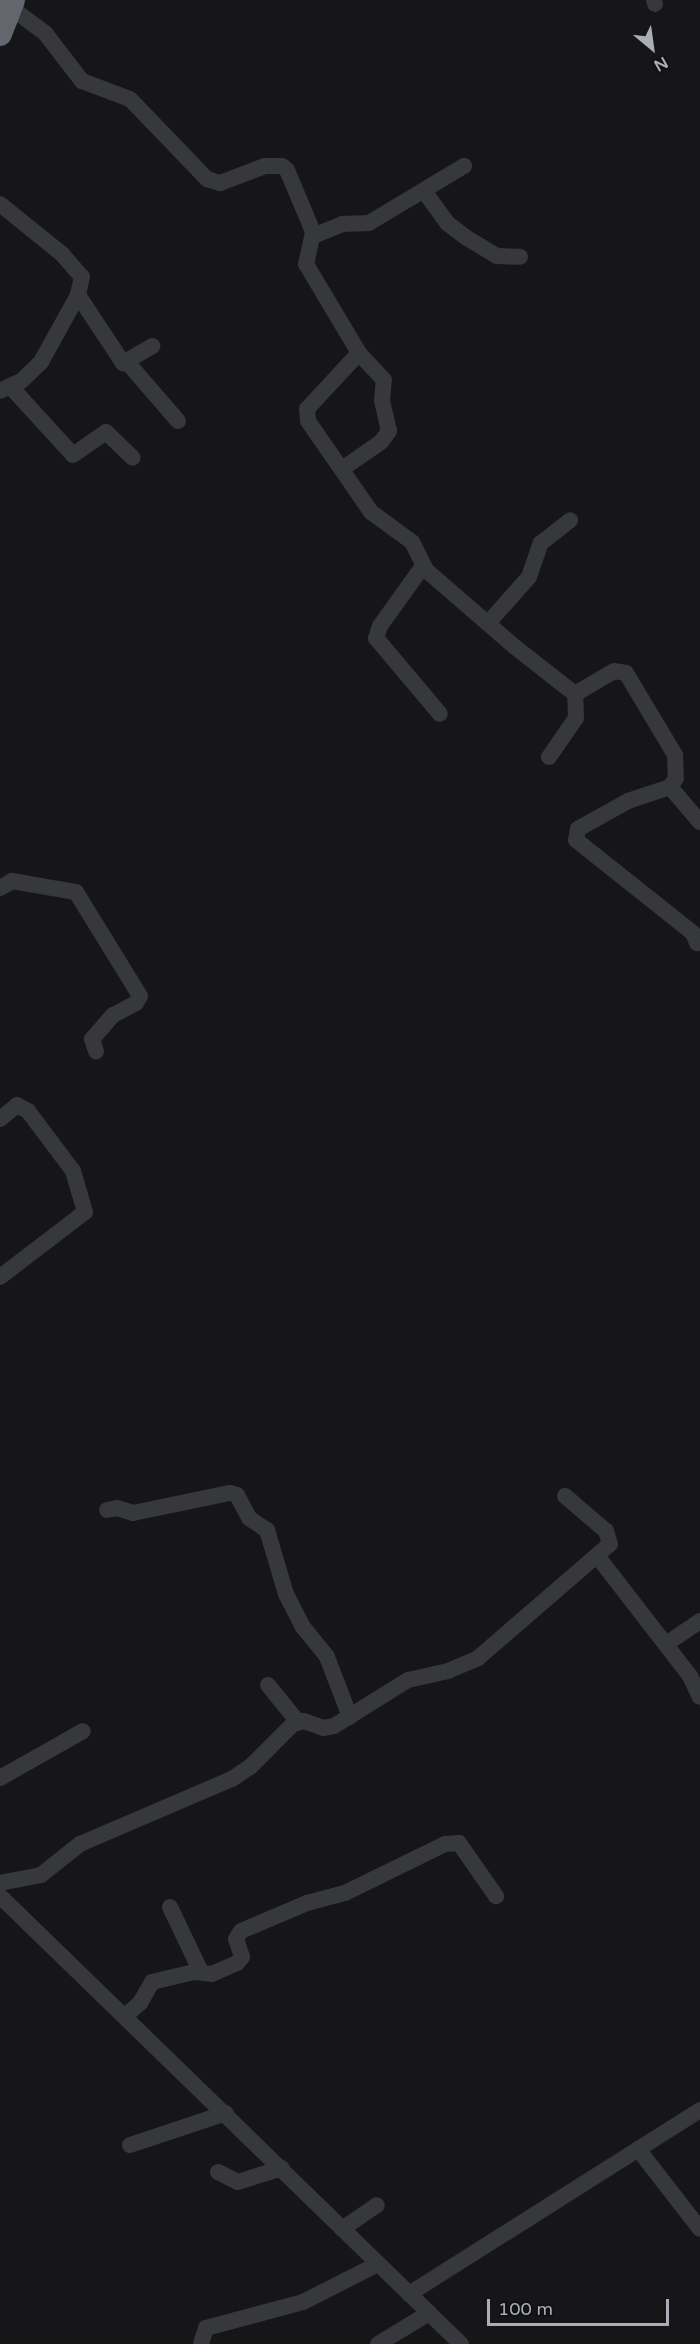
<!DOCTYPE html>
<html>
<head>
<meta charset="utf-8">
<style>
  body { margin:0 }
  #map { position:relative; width:700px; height:2344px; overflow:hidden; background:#161618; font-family:"Varela Round",sans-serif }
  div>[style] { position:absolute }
  .minor>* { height:16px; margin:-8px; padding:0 8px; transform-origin:8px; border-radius:8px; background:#37383c }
  .highway>* { height:24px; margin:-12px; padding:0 12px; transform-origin:12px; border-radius:12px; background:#63676d }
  span { translate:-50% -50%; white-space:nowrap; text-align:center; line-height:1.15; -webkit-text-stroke:4.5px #111113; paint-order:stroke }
  .north { position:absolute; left:622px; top:18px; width:60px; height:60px; -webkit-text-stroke:4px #111113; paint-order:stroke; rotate:151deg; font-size:16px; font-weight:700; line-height:24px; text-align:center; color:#a9aeb7 }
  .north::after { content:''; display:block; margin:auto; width:21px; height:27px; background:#a9aeb7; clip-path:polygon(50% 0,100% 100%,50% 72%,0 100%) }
  .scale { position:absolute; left:487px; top:2299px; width:182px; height:27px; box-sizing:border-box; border:3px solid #a9aeb7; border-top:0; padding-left:8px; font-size:18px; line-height:21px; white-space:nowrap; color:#a9aeb7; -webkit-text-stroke:4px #111113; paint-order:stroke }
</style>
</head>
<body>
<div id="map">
  <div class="minor">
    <i style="left:654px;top:0;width:4px;rotate:76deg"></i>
    <i style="left:10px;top:7px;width:44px;rotate:36.6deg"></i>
    <i style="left:45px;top:33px;width:61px;rotate:52.4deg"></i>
    <i style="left:82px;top:81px;width:51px;rotate:20.6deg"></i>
    <i style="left:130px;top:99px;width:111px;rotate:46.1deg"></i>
    <i style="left:207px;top:179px;width:14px;rotate:17deg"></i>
    <i style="left:220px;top:183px;width:48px;rotate:-20.7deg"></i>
    <i style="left:265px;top:166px;width:17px"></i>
    <i style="left:282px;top:166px;width:6px;rotate:39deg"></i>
    <i style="left:287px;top:170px;width:67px;rotate:67.2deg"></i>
    <i style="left:313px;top:232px;width:33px;rotate:102deg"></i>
    <i style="left:306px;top:264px;width:104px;rotate:59.2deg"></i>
    <i style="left:359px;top:353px;width:76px;rotate:132.9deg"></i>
    <i style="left:307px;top:409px;width:12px;rotate:85deg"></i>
    <i style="left:308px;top:421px;width:111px;rotate:55.3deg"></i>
    <i style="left:371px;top:512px;width:51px;rotate:36.2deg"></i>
    <i style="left:412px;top:542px;width:31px;rotate:63deg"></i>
    <i style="left:426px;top:570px;width:118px;rotate:40.9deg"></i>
    <i style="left:515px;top:647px;width:76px;rotate:38.1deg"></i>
    <i style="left:575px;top:694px;width:45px;rotate:-30.5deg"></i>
    <i style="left:614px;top:671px;width:12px;rotate:9deg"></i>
    <i style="left:626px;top:673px;width:96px;rotate:59.1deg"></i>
    <i style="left:675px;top:755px;width:23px;rotate:88deg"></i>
    <i style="left:676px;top:778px;width:11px;rotate:124deg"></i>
    <i style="left:670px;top:787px;width:44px;rotate:161.6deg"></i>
    <i style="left:628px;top:801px;width:57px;rotate:150.8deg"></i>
    <i style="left:578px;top:829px;width:11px;rotate:100deg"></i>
    <i style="left:576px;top:840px;width:149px;rotate:38.5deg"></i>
    <i style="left:693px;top:933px;width:11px;rotate:68deg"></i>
    <i style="left:424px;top:191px;width:39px;rotate:54deg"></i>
    <i style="left:447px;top:223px;width:25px;rotate:37deg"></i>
    <i style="left:467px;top:238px;width:35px;rotate:31deg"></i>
    <i style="left:497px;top:256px;width:23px;rotate:2deg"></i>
    <i style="left:0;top:204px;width:80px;rotate:38.9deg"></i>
    <i style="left:62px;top:254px;width:30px;rotate:49deg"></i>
    <i style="left:82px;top:277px;width:18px;rotate:103deg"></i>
    <i style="left:78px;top:295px;width:77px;rotate:118.9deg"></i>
    <i style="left:41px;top:362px;width:28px;rotate:136deg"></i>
    <i style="left:21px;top:381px;width:23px;rotate:155deg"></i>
    <i style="left:313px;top:236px;width:31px;rotate:-22deg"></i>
    <i style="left:342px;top:224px;width:27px;rotate:-2deg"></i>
    <i style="left:369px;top:223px;width:111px;rotate:-31deg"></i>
    <i style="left:78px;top:295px;width:82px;rotate:56.5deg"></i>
    <i style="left:123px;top:363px;width:34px;rotate:-30deg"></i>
    <i style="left:127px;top:362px;width:78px;rotate:49.2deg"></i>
    <i style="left:10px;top:386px;width:93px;rotate:47.6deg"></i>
    <i style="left:73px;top:455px;width:40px;rotate:-34.9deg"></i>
    <i style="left:106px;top:432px;width:37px;rotate:44deg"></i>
    <i style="left:342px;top:469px;width:47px;rotate:-34.7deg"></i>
    <i style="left:381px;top:442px;width:14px;rotate:-54deg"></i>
    <i style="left:389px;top:431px;width:31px;rotate:-103deg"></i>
    <i style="left:382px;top:401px;width:21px;rotate:-85deg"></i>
    <i style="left:384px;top:380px;width:37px;rotate:-133deg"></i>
    <i style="left:423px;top:566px;width:74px;rotate:125.6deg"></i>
    <i style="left:380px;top:626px;width:13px;rotate:108deg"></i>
    <i style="left:376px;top:638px;width:99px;rotate:49.9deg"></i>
    <i style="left:489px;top:622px;width:60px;rotate:-48.4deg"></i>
    <i style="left:529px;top:577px;width:36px;rotate:-71deg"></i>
    <i style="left:541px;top:543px;width:37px;rotate:-38deg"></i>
    <i style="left:549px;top:757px;width:47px;rotate:-55.3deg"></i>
    <i style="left:576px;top:718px;width:24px;rotate:-92deg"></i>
    <i style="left:670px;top:787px;width:46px;rotate:49.4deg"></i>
    <i style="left:0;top:888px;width:14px;rotate:-30deg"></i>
    <i style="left:12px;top:881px;width:65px;rotate:9.8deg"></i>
    <i style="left:76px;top:892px;width:122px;rotate:58.4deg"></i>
    <i style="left:140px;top:996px;width:8px;rotate:120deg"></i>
    <i style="left:136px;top:1003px;width:26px;rotate:152deg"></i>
    <i style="left:113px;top:1015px;width:32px;rotate:131deg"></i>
    <i style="left:92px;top:1039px;width:13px;rotate:72deg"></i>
    <i style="left:0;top:1119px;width:22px;rotate:-39deg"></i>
    <i style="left:17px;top:1105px;width:13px;rotate:29deg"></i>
    <i style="left:28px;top:1111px;width:75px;rotate:53.1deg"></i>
    <i style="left:73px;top:1171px;width:43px;rotate:73.7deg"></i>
    <i style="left:85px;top:1212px;width:107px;rotate:142.6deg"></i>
    <i style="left:107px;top:1510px;width:10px;rotate:-11deg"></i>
    <i style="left:117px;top:1508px;width:17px;rotate:17deg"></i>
    <i style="left:133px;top:1513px;width:99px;rotate:-11.7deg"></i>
    <i style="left:230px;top:1493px;width:7px;rotate:16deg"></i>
    <i style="left:237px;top:1495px;width:26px;rotate:62deg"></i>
    <i style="left:249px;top:1518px;width:22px;rotate:34deg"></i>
    <i style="left:267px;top:1530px;width:67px;rotate:73.5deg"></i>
    <i style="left:286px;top:1594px;width:37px;rotate:63deg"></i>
    <i style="left:303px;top:1627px;width:38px;rotate:51deg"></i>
    <i style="left:327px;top:1657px;width:64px;rotate:69deg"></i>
    <i style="left:598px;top:1557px;width:150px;rotate:52.3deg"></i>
    <i style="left:690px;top:1676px;width:23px;rotate:65deg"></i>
    <i style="left:666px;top:1644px;width:41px;rotate:-34.1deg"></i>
    <i style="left:268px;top:1685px;width:48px;rotate:51deg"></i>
    <i style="left:0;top:1778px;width:95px;rotate:-29.5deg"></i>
    <i style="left:0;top:1883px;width:42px;rotate:-11deg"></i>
    <i style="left:41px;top:1875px;width:50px;rotate:-38.5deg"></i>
    <i style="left:80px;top:1844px;width:165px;rotate:-23.2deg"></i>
    <i style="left:232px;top:1779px;width:22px;rotate:-34deg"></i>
    <i style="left:250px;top:1767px;width:61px;rotate:-45deg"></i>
    <i style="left:293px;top:1724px;width:11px;rotate:-15deg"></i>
    <i style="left:304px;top:1721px;width:20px;rotate:20deg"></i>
    <i style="left:323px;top:1728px;width:11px;rotate:-10deg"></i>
    <i style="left:334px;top:1726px;width:87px;rotate:-31.9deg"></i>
    <i style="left:408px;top:1680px;width:41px;rotate:-12.7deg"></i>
    <i style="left:448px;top:1671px;width:33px;rotate:-23deg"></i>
    <i style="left:478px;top:1658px;width:174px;rotate:-40.8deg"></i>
    <i style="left:610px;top:1544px;width:14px;rotate:-107deg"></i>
    <i style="left:606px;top:1531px;width:54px;rotate:-139.5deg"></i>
    <i style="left:0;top:1896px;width:643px;rotate:44.18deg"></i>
    <i style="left:170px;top:1907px;width:72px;rotate:64.5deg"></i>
    <i style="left:125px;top:2016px;width:20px;rotate:-41deg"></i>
    <i style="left:140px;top:2003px;width:24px;rotate:-60deg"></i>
    <i style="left:152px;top:1982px;width:43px;rotate:-13.4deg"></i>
    <i style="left:194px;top:1972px;width:18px;rotate:6deg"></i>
    <i style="left:212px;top:1974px;width:27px;rotate:-24deg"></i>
    <i style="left:237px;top:1963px;width:8px;rotate:-50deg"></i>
    <i style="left:242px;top:1957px;width:19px;rotate:-108deg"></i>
    <i style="left:236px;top:1939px;width:9px;rotate:-58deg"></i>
    <i style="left:241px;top:1931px;width:72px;rotate:-23deg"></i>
    <i style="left:307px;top:1903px;width:39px;rotate:-15deg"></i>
    <i style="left:345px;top:1893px;width:111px;rotate:-26.1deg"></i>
    <i style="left:445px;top:1844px;width:14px;rotate:-4deg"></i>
    <i style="left:459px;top:1843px;width:65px;rotate:55.1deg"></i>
    <i style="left:130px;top:2145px;width:101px;rotate:-18.4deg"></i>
    <i style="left:638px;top:2149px;width:101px;rotate:52.2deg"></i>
    <i style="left:218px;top:2172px;width:22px;rotate:27deg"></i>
    <i style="left:238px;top:2182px;width:46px;rotate:-17.7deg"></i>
    <i style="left:342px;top:2229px;width:42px;rotate:-34.4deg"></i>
    <i style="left:409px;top:2294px;width:344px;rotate:-32.3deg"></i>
    <i style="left:201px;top:2344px;width:17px;rotate:-73deg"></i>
    <i style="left:206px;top:2328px;width:100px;rotate:-15deg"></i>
    <i style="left:303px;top:2302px;width:82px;rotate:-26.9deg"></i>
    <i style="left:378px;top:2344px;width:60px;rotate:-31.3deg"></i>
  </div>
  <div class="highway">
    <i style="left:0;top:34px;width:36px;rotate:-69deg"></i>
  </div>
  <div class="north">N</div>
  <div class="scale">100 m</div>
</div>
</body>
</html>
